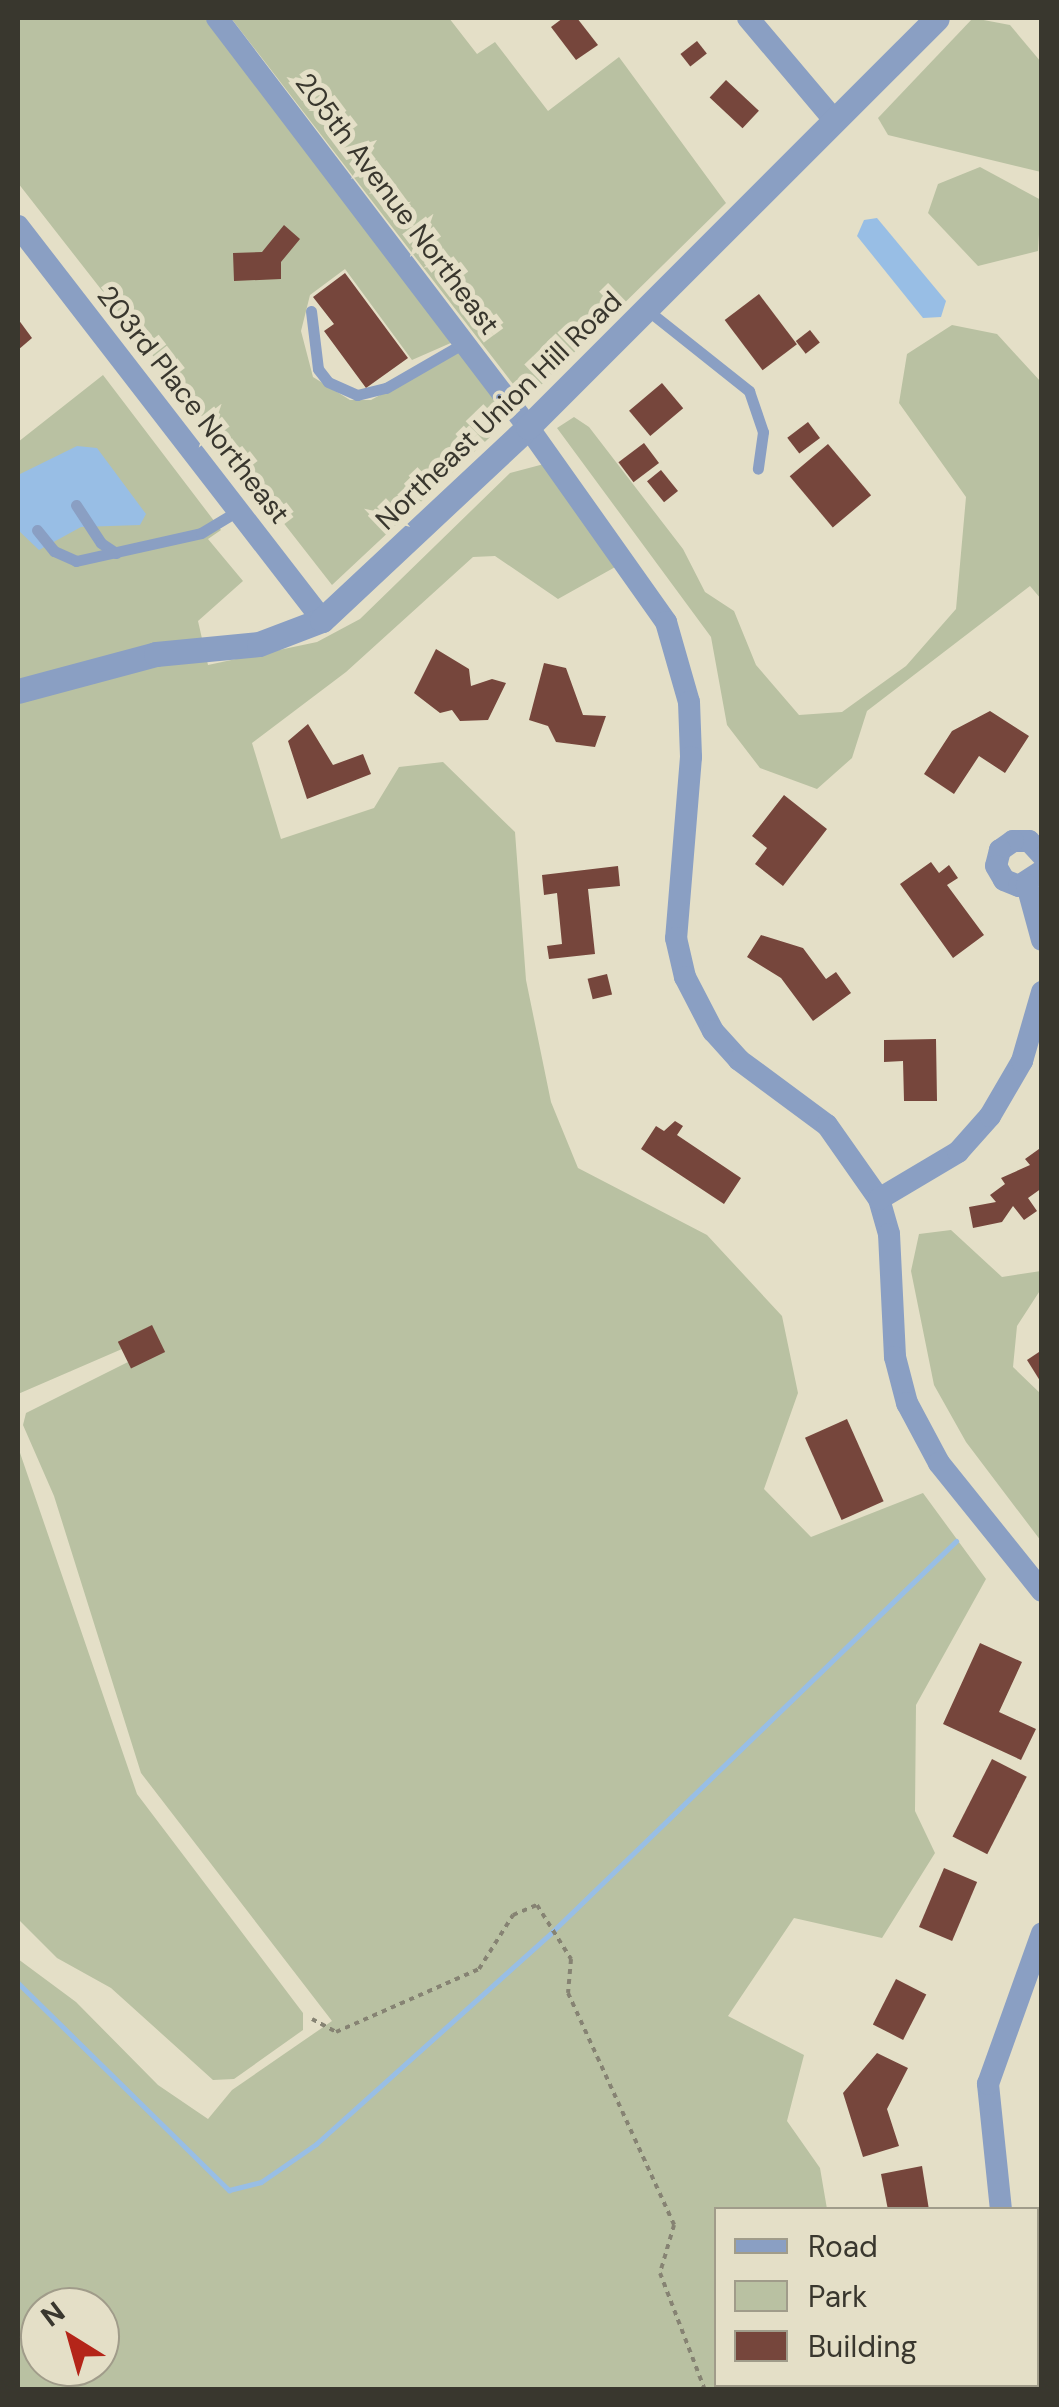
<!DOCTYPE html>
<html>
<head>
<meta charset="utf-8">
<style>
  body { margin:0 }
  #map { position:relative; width:1059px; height:2407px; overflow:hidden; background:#e4dfc7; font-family:"DM Sans",sans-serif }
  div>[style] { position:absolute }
  .green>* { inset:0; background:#b9c1a2 }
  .water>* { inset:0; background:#98bee5 }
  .stream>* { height:5px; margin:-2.5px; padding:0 2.5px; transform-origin:2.5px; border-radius:2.5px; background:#98bee5 }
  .building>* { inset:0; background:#76463c; transform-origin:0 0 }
  .path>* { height:4px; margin-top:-2px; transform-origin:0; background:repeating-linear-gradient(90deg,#868373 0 5px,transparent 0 10px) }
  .service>* { height:11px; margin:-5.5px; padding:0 5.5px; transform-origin:5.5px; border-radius:5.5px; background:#8a9fc3 }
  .minor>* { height:22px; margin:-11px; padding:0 11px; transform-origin:11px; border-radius:11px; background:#8a9fc3 }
  .tertiary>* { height:25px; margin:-12.5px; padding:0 12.5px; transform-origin:12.5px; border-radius:12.5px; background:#8a9fc3 }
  span { translate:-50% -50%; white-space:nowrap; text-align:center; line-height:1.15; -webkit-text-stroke:10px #e4dfc7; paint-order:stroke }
  .street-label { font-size:28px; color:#39372e }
  .frame { position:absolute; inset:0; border:20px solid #39372e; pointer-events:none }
  .legend { position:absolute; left:714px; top:2207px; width:325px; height:180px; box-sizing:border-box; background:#e4dfc7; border:2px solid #a09c8a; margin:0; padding:12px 18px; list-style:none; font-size:30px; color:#39372e }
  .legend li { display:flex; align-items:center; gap:20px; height:50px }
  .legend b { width:50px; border:2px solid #a09c8a }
  .north { position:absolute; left:20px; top:2287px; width:100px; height:100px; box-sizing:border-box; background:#e4dfc7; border:2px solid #a09c8a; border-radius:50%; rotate:323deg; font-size:28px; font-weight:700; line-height:40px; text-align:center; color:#39372e }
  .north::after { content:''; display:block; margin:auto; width:35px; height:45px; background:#b42519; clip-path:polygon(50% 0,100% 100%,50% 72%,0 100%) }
</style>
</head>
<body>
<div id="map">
  <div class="green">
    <i style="clip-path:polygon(18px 18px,209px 18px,453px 342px,412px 360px,345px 269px,310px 295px,301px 331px,313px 377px,350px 400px,371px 400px,461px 351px,503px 408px,503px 425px,332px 585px,18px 183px)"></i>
    <i style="clip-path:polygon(231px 18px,449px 18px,477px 54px,495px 42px,548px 111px,619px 57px,726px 203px,537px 389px,520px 393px)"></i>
    <i style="clip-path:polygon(973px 18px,1010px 25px,1041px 62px,1041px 172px,888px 135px,878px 118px)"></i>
    <i style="clip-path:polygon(980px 167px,1041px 200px,1038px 251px,978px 266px,928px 213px,938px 184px)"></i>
    <i style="clip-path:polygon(952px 325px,997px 334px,1041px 382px,1041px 599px,1030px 586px,867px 711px,852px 758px,817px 789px,760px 768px,727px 725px,711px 637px,557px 428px,574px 417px,589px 427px,683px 549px,705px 592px,734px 611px,756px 665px,799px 715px,842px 712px,906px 666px,956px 609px,966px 497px,899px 403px,907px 354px)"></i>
    <i style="clip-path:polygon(evenodd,103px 375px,221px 530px,208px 539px,243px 581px,198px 621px,208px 665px,317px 642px,360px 619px,510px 473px,544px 464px,617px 566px,558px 599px,495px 556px,473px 557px,346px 672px,252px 743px,281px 839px,374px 808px,399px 767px,443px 762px,515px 832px,526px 980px,551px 1102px,578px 1168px,707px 1235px,782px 1316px,798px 1393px,764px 1489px,811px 1537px,923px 1493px,986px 1579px,916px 1705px,915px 1811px,935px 1853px,882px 1938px,794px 1918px,728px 2016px,804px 2055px,787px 2121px,820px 2168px,827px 2209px,716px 2210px,716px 2384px,903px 2389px,18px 2389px,18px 1959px,76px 2002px,158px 2085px,208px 2119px,232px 2090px,332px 2021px,141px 1773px,54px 1496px,23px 1425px,26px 1413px,128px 1362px,151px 1326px,119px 1342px,122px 1349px,18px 1394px,18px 442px,103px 375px,40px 2307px,100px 2307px,100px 2367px,40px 2367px,40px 2307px)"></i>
    <i style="clip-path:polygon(951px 1230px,1002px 1277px,1041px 1271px,1041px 1289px,1017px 1326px,1013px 1367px,1041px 1394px,1041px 1541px,966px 1442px,934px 1385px,911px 1271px,919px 1234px)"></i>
    <i style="clip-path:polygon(18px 1447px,137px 1794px,303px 2013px,303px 2030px,234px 2079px,213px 2080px,111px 1988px,57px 1958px,18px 1919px)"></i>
  </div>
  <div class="water">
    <i style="clip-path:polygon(877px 218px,946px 301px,941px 317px,923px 318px,857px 236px,864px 220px)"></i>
    <i style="clip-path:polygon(77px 446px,97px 448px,146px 514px,140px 525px,81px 527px,39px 550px,18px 530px,18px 475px)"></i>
  </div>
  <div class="stream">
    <i style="left:18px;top:1983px;width:296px;rotate:44.5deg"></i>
    <i style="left:229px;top:2190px;width:33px;rotate:-14deg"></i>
    <i style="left:261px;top:2182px;width:67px;rotate:-34.6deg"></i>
    <i style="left:316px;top:2144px;width:319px;rotate:-41.9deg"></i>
    <i style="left:553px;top:1931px;width:561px;rotate:-44.06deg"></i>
  </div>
  <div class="building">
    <i style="clip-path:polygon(563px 18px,577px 18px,598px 45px,576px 60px,551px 27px)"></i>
    <i style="left:697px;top:41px;width:16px;height:21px;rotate:52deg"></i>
    <i style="left:726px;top:80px;width:45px;height:24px;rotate:43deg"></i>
    <i style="clip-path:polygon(284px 225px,300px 239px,281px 262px,281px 279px,234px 281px,233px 253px,262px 252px)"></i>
    <i style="clip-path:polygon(345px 273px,408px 358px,366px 388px,324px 331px,334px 324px,313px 297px)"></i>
    <i style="left:759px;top:294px;width:63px;height:43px;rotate:53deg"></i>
    <i style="clip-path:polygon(18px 319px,32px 338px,18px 350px)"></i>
    <i style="left:810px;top:330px;width:16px;height:18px;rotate:52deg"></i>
    <i style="left:662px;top:383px;width:33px;height:43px;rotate:50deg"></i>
    <i style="left:808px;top:422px;width:20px;height:26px;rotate:53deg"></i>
    <i style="left:644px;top:443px;width:25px;height:32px;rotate:53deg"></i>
    <i style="left:828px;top:444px;width:67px;height:50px;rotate:50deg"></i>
    <i style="left:661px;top:470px;width:27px;height:18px;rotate:51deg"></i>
    <i style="clip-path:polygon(436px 649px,469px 669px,471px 686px,492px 679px,506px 683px,488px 720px,460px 721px,452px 710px,440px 713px,414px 693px)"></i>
    <i style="clip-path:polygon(544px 663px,566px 668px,583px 715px,606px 716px,595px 747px,556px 742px,548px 726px,529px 720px)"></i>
    <i style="clip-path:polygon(990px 711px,1029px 736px,1005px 773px,979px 756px,954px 794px,924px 774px,952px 731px)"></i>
    <i style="clip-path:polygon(308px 724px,333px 765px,363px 754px,371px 774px,307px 799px,288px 741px)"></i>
    <i style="clip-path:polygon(784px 795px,827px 829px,783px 886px,755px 864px,767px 848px,752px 836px)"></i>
    <i style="clip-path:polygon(931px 862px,939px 873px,949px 865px,958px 878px,947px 885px,984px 935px,953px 958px,900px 884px)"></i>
    <i style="clip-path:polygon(618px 866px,620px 886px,588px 889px,595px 954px,549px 959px,547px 946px,562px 944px,557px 893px,544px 895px,542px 875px)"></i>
    <i style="clip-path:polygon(761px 935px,803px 948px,826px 979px,836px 972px,851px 993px,813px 1021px,781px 978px,747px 957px)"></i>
    <i style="left:607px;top:974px;width:21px;height:20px;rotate:76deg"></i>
    <i style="clip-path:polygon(936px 1039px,937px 1101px,904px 1101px,903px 1061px,884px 1062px,884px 1040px)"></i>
    <i style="clip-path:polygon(675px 1121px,683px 1126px,677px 1135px,741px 1178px,724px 1204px,641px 1149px,656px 1126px,664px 1131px)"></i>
    <i style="clip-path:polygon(1039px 1149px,1042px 1188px,1028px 1198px,1037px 1211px,1024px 1220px,1013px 1206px,1002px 1222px,973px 1228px,969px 1207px,996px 1202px,990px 1195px,1005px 1184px,1001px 1178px,1030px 1165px,1025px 1159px)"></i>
    <i style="left:152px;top:1325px;width:30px;height:38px;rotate:64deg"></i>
    <i style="clip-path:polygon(1042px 1350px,1042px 1384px,1027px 1360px)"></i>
    <i style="left:847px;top:1419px;width:90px;height:46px;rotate:66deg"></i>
    <i style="clip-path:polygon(980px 1643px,1022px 1662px,999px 1712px,1036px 1729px,1021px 1760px,943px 1724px)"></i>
    <i style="left:992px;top:1759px;width:39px;height:87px;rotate:27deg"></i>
    <i style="left:944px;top:1868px;width:36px;height:64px;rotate:23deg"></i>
    <i style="left:896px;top:1979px;width:34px;height:51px;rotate:27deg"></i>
    <i style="clip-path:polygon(877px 2053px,908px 2068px,887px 2109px,899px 2146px,863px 2157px,843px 2093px)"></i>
    <i style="clip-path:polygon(922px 2166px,929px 2210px,888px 2210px,881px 2174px)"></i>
  </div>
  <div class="path">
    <i style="left:312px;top:2019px;width:27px;rotate:28deg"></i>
    <i style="left:336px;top:2032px;width:156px;rotate:-23.8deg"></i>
    <i style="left:479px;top:1969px;width:64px;rotate:-57.8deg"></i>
    <i style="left:513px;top:1915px;width:26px;rotate:-23deg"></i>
    <i style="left:537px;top:1905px;width:64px;rotate:57.8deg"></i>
    <i style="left:571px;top:1959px;width:34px;rotate:95deg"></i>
    <i style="left:568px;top:1993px;width:255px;rotate:65.4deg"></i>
    <i style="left:674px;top:2225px;width:50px;rotate:106.3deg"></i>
    <i style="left:660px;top:2273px;width:125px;rotate:69deg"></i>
  </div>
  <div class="service">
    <i style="left:646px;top:309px;width:132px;rotate:38.5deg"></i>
    <i style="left:749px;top:391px;width:43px;rotate:71.1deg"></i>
    <i style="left:763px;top:432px;width:37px;rotate:98deg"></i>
    <i style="left:311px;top:311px;width:58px;rotate:83.1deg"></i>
    <i style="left:318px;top:369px;width:16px;rotate:52deg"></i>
    <i style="left:328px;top:382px;width:32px;rotate:24deg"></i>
    <i style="left:357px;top:395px;width:30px;rotate:-14deg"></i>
    <i style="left:386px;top:388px;width:90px;rotate:-30deg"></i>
    <i style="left:76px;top:505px;width:45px;rotate:56.7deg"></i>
    <i style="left:101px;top:543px;width:18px;rotate:34deg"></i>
    <i style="left:37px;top:530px;width:27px;rotate:51deg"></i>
    <i style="left:54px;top:551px;width:24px;rotate:24deg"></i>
    <i style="left:76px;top:561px;width:128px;rotate:-12.6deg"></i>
    <i style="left:201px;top:533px;width:41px;rotate:-31deg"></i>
  </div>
  <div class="minor">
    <i style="left:217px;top:18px;width:514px;rotate:52.75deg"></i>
    <i style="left:528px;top:427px;width:239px;rotate:54.7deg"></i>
    <i style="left:666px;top:622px;width:83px;rotate:74deg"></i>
    <i style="left:689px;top:702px;width:55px;rotate:87.9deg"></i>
    <i style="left:691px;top:757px;width:182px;rotate:94.7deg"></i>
    <i style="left:676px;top:938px;width:40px;rotate:77deg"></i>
    <i style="left:685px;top:977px;width:61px;rotate:62.6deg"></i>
    <i style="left:713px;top:1031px;width:39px;rotate:48deg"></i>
    <i style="left:739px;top:1060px;width:109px;rotate:36.5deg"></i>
    <i style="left:827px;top:1125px;width:90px;rotate:54.9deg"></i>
    <i style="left:879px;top:1199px;width:36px;rotate:74deg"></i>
    <i style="left:889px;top:1234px;width:123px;rotate:87.2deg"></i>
    <i style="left:895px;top:1357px;width:48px;rotate:75.4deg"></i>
    <i style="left:907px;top:1403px;width:68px;rotate:61.9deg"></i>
    <i style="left:939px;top:1463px;width:164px;rotate:51.2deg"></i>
    <i style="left:748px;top:18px;width:135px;rotate:49.8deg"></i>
    <i style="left:18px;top:226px;width:498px;rotate:52.3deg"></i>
    <i style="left:1042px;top:855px;width:19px;rotate:-133deg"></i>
    <i style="left:1029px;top:841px;width:16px;rotate:180deg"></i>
    <i style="left:1013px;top:841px;width:16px;rotate:145deg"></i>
    <i style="left:1000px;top:850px;width:16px;rotate:104deg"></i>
    <i style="left:996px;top:866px;width:16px;rotate:60deg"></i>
    <i style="left:1004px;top:880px;width:16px;rotate:22deg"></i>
    <i style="left:1019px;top:886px;width:27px;rotate:-33deg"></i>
    <i style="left:1027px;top:885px;width:57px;rotate:74.7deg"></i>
    <i style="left:879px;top:1199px;width:92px;rotate:-30.7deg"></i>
    <i style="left:958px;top:1152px;width:48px;rotate:-48.4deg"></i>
    <i style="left:990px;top:1116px;width:64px;rotate:-59.8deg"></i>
    <i style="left:1022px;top:1061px;width:72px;rotate:-73.8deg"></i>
    <i style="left:1001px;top:2210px;width:127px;rotate:-95.9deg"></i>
    <i style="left:988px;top:2084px;width:160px;rotate:-70.3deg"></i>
    <i style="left:1036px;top:2219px;width:6px;rotate:-9deg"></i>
    <i style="left:1036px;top:2337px;width:13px;rotate:61deg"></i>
  </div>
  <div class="tertiary">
    <i style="left:18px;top:691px;width:143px;rotate:-15deg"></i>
    <i style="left:156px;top:654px;width:103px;rotate:-5.5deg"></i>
    <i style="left:259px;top:644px;width:67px;rotate:-20.9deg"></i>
    <i style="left:322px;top:620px;width:282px;rotate:-43.1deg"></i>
    <i style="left:528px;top:427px;width:578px;rotate:-45deg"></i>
  </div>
  <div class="street-label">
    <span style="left:397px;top:204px;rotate:53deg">205th Avenue Northeast</span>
    <span style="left:193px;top:405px;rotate:52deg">203rd Place Northeast</span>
    <span style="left:499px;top:411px;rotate:-44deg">Northeast Union Hill Road</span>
  </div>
  <div class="frame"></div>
  <ul class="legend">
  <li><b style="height:12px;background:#8a9fc3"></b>Road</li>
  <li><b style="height:28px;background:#b9c1a2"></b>Park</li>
  <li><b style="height:28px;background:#76463c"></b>Building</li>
  </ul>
  <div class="north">N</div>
</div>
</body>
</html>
